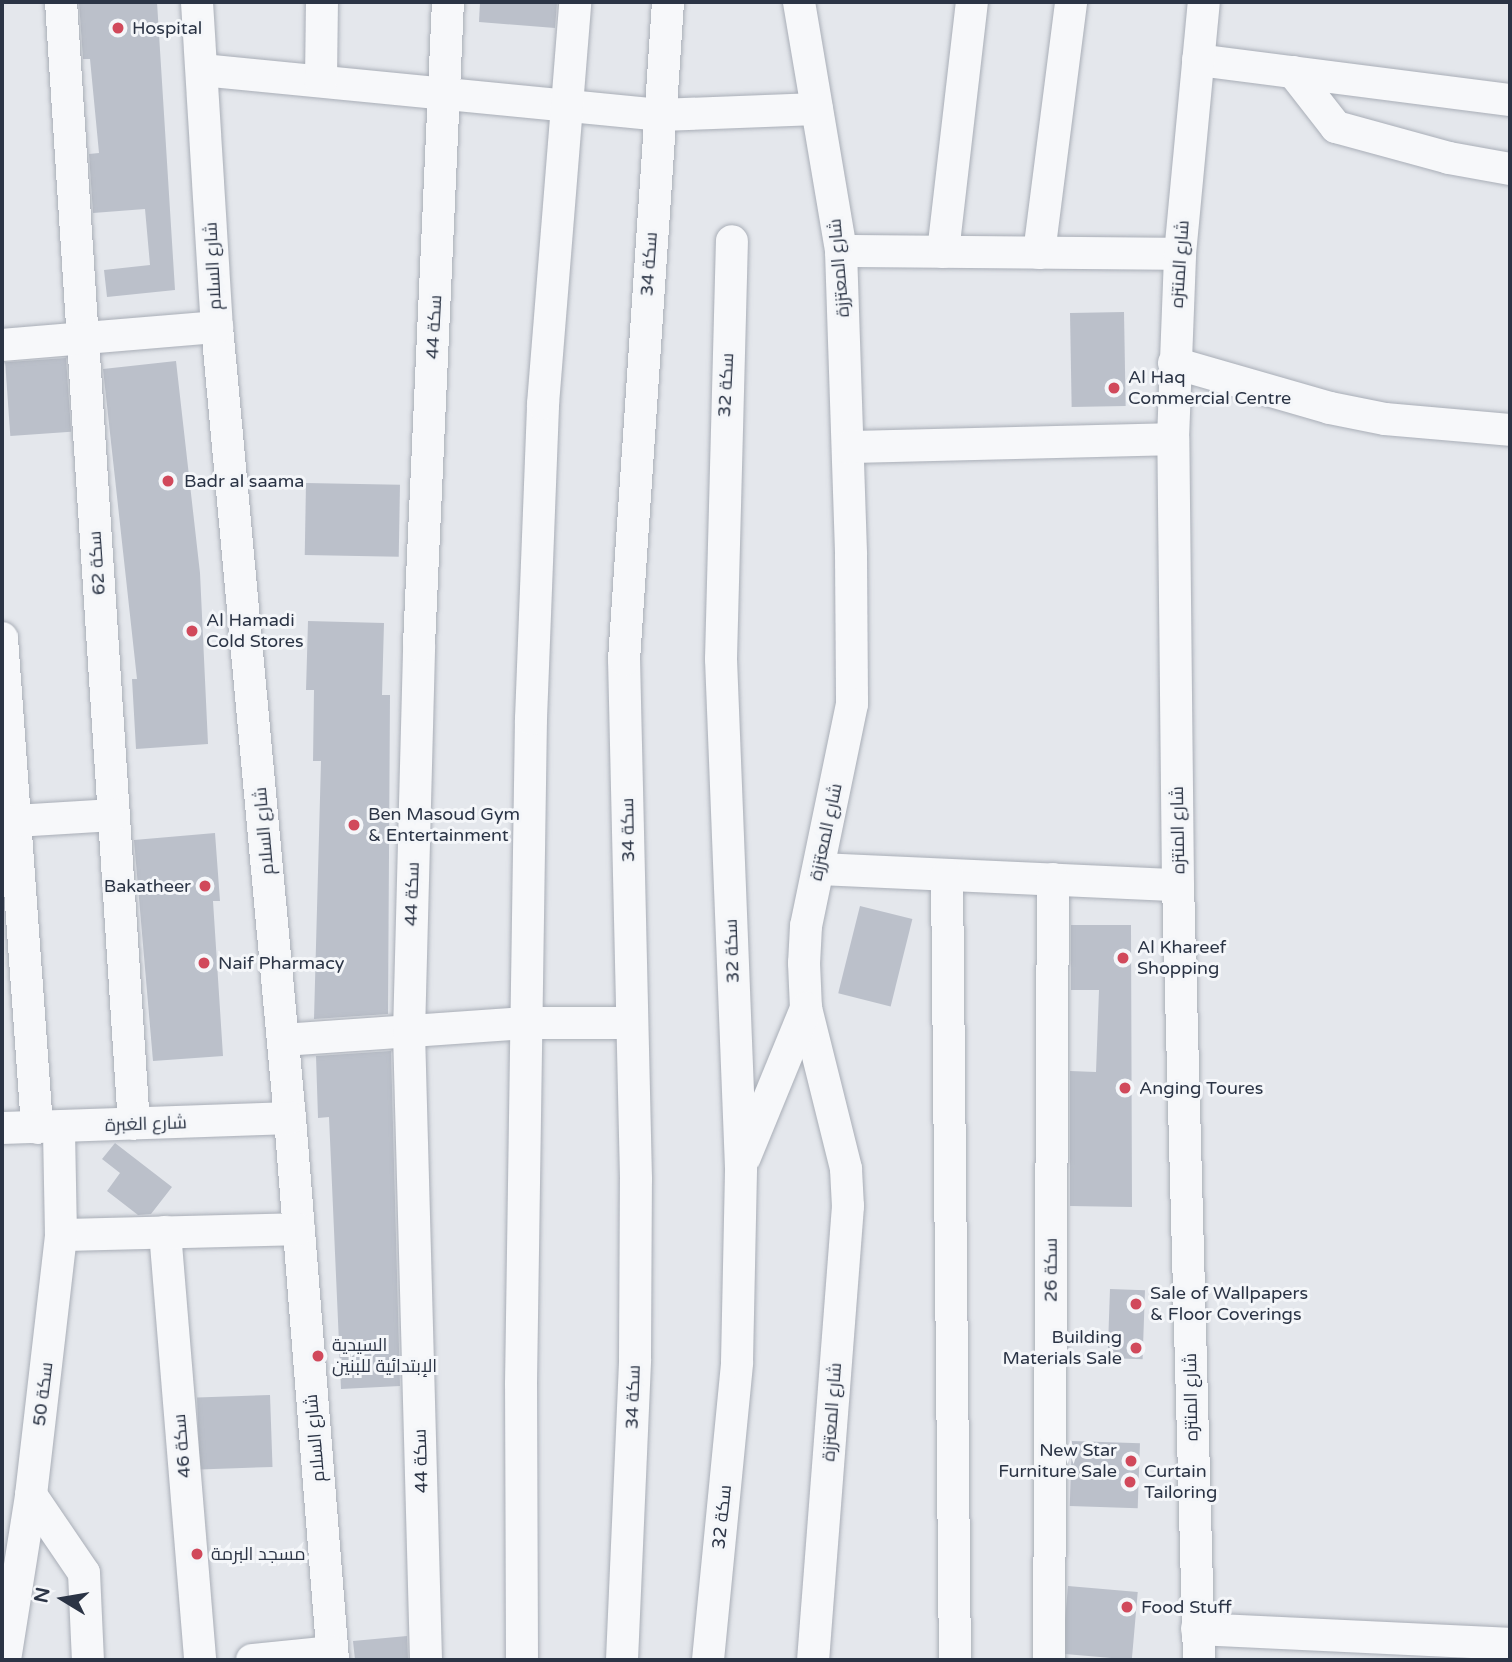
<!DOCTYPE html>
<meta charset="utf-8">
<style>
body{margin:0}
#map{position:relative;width:1512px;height:1662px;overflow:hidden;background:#e4e7ec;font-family:"Varela Round",Cairo,sans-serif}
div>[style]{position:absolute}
.building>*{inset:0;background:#bbc0ca;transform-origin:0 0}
.roads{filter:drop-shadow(0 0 2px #a9aeb7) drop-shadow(0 0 2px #a9aeb7)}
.minor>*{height:32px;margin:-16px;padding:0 16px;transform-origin:16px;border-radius:16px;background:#f7f8fa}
.dots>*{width:19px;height:19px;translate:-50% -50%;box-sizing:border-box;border:4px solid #f4f6f9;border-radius:50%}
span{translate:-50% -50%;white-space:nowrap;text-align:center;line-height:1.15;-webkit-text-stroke:6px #f4f6f9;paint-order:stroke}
.poi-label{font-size:18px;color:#2b3445}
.left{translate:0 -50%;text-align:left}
.right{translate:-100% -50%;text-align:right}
.street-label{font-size:18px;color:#2b3445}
.frame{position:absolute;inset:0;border:4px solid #2b3445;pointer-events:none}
.north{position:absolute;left:28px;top:1564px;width:70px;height:70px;-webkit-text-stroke:5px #f4f6f9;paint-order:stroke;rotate:281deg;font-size:19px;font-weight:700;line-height:28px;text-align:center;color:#2b3445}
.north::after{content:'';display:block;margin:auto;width:24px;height:32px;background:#2b3445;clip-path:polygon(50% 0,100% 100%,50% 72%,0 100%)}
</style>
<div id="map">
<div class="building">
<div style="clip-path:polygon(79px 2px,157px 2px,175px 290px,107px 297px,104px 270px,150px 265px,145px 209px,93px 213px,89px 154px,99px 153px,90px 59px,83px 59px)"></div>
<div style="clip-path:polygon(480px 2px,557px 2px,555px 28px,479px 22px)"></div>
<div style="left:1124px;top:312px;width:94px;height:54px;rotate:89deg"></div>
<div style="left:66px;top:358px;width:74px;height:61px;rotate:86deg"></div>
<div style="clip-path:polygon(176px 361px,200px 573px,208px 744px,136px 749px,132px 679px,137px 679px,103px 369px)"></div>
<div style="left:306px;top:483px;width:94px;height:72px;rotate:1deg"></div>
<div style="clip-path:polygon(308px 621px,384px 623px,382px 695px,390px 695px,388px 1014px,314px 1019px,321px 761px,313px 761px,314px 690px,306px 690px)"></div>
<div style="clip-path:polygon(215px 833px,220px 901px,213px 901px,223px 1056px,153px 1061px,134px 840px)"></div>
<div style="left:860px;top:906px;width:54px;height:90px;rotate:14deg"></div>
<div style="clip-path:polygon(1071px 925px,1131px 925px,1132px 1207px,1070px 1206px,1070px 1071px,1096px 1072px,1099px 990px,1071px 990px)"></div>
<div style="clip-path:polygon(391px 1051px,400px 1386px,341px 1389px,329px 1117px,318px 1118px,316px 1056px)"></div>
<div style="clip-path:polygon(115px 1143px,172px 1187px,151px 1214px,138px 1215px,107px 1191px,120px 1173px,102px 1159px)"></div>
<div style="left:1110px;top:1289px;width:35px;height:69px;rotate:2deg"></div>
<div style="left:270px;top:1395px;width:72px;height:73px;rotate:88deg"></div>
<div style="left:1072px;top:1441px;width:68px;height:65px;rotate:2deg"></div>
<div style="left:1068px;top:1586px;width:70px;height:68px;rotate:5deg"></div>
<div style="clip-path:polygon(407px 1636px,408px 1660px,355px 1660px,353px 1641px)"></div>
</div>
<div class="roads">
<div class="minor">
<div style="left:61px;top:2px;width:1124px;rotate:86.28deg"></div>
<div style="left:197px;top:2px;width:326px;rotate:86.5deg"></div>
<div style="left:217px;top:327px;width:794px;rotate:84.73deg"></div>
<div style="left:290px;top:1118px;width:544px;rotate:85.46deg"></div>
<div style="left:799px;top:2px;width:253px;rotate:80.4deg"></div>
<div style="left:841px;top:251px;width:304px;rotate:88.1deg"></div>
<div style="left:851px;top:555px;width:149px;rotate:89.6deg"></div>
<div style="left:852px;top:704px;width:227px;rotate:101.7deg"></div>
<div style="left:806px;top:926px;width:37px;rotate:93deg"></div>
<div style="left:804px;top:963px;width:45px;rotate:87.5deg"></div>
<div style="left:806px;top:1008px;width:166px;rotate:76deg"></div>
<div style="left:846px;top:1169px;width:37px;rotate:87deg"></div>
<div style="left:848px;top:1206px;width:455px;rotate:94.4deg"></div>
<div style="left:1198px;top:60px;width:315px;rotate:7.3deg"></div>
<div style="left:202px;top:70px;width:460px;rotate:5.6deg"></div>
<div style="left:660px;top:115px;width:157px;rotate:-2.2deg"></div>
<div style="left:1293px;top:72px;width:70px;rotate:52deg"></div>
<div style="left:1336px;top:127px;width:117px;rotate:15.3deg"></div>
<div style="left:1449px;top:158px;width:62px;rotate:10.2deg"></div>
<div style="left:321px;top:81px;width:79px;rotate:-89.3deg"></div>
<div style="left:841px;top:251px;width:339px;rotate:0.5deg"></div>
<div style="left:943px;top:252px;width:252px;rotate:-83.4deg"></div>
<div style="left:1039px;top:253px;width:253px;rotate:-82.7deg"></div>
<div style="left:2px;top:345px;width:216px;rotate:-4.8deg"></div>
<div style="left:1174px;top:363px;width:162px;rotate:16.1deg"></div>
<div style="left:1330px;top:408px;width:56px;rotate:11.3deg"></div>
<div style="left:1385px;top:419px;width:125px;rotate:5deg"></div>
<div style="left:848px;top:447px;width:325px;rotate:-1.4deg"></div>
<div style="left:2px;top:638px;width:491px;rotate:85.9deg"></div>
<div style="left:15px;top:821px;width:99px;rotate:-3.5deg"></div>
<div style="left:819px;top:869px;width:359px;rotate:2.6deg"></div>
<div style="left:947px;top:875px;width:785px;rotate:89.42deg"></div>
<div style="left:283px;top:1040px;width:243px;rotate:-4deg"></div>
<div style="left:525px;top:1023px;width:107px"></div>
<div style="left:2px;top:1128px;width:288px;rotate:-2deg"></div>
<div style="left:745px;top:1157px;width:161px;rotate:-67.7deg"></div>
<div style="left:165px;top:1232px;width:429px;rotate:85.3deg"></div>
<div style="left:61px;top:1235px;width:238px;rotate:-1.4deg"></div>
<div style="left:31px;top:1495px;width:94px;rotate:55.8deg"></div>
<div style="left:84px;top:1573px;width:87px;rotate:87.4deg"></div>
<div style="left:1197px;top:1629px;width:313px;rotate:2.7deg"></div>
<div style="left:5px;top:1660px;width:167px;rotate:-81deg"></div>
<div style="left:31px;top:1495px;width:262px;rotate:-83.4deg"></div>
<div style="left:61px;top:1235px;width:108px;rotate:-91.1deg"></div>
<div style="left:252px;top:1660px;width:80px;rotate:-5.7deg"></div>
<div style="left:426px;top:1660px;width:627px;rotate:-91.55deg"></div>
<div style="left:409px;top:1033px;width:388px;rotate:-88.5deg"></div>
<div style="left:419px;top:645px;width:644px;rotate:-87.42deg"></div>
<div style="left:522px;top:1660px;width:276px;rotate:-90.2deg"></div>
<div style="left:521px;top:1384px;width:665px;rotate:-89.14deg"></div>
<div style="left:531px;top:719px;width:315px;rotate:-87.8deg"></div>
<div style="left:543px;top:404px;width:403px;rotate:-85.4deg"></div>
<div style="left:622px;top:1660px;width:301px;rotate:-87.5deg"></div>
<div style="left:635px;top:1359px;width:180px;rotate:-89.7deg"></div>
<div style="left:636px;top:1179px;width:519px;rotate:-91.32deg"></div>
<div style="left:624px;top:660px;width:659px;rotate:-86.17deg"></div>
<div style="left:708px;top:1660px;width:299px;rotate:-84.4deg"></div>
<div style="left:737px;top:1362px;width:194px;rotate:-88.8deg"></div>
<div style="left:741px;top:1168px;width:509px;rotate:-92.25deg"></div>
<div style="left:721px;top:659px;width:418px;rotate:-88.5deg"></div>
<div style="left:1049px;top:1660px;width:781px;rotate:-89.71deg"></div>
<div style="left:1199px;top:1660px;width:775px;rotate:-91.55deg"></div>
<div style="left:1178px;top:885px;width:446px;rotate:-90.6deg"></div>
<div style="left:1173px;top:439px;width:185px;rotate:-87.8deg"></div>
<div style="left:1180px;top:254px;width:253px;rotate:-84.6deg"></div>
</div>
</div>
<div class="dots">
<div style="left:118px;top:28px;background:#d1495b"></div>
<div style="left:1114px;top:388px;background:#d1495b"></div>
<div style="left:168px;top:481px;background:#d1495b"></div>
<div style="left:192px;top:631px;background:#d1495b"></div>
<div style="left:354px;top:825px;background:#d1495b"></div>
<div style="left:205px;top:886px;background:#d1495b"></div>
<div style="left:1123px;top:958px;background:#d1495b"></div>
<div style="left:204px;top:963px;background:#d1495b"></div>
<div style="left:1125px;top:1088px;background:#d1495b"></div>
<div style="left:1136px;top:1304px;background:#d1495b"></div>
<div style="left:1136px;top:1348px;background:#d1495b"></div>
<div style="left:318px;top:1356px;background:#d1495b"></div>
<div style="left:1131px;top:1461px;background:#d1495b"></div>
<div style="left:1130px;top:1482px;background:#d1495b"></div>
<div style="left:197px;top:1554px;background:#d1495b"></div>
<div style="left:1127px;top:1607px;background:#d1495b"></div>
</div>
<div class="poi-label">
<span class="left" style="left:132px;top:28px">Hospital</span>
<span class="left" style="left:1128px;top:388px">Al Haq<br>Commercial Centre</span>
<span class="left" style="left:184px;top:481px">Badr al saama</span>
<span class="left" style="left:206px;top:631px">Al Hamadi<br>Cold Stores</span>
<span class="left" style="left:368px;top:825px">Ben Masoud Gym<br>&amp; Entertainment</span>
<span class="right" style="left:191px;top:886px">Bakatheer</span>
<span class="left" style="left:1137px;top:958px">Al Khareef<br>Shopping</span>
<span class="left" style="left:218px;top:963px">Naif Pharmacy</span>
<span class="left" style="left:1139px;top:1088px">Anging Toures</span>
<span class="left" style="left:1150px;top:1304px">Sale of Wallpapers<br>&amp; Floor Coverings</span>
<span class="right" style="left:1122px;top:1348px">Building<br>Materials Sale</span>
<span class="left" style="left:332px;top:1356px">السيدية<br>الإبتدائية للبنين</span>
<span class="right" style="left:1117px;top:1461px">New Star<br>Furniture Sale</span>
<span class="left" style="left:1144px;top:1482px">Curtain<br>Tailoring</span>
<span class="left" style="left:211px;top:1554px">مسجد البرمة</span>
<span class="left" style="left:1141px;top:1607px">Food Stuff</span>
</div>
<div class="street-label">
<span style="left:649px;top:264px;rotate:-86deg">سكة 34</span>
<span style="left:1180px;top:264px;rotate:-86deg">شارع المنتزه</span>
<span style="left:213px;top:266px;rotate:-93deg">شارع السلام</span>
<span style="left:839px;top:268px;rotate:-95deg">شارع المعتززة</span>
<span style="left:434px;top:327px;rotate:-87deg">سكة 44</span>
<span style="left:726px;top:385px;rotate:-87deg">سكة 32</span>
<span style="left:97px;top:563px;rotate:-94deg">سكة 62</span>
<span style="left:628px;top:830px;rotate:-91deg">سكة 34</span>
<span style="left:1178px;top:830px;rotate:-91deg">شارع المنتزه</span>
<span style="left:264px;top:831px;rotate:-95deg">شارع السلام</span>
<span style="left:826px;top:832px;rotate:-78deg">شارع المعتززة</span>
<span style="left:412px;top:894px;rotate:-88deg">سكة 44</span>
<span style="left:732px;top:951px;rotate:-92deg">سكة 32</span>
<span style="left:146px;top:1124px;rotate:-2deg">شارع الغبرة</span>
<span style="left:1051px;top:1270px;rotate:-90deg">سكة 26</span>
<span style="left:43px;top:1394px;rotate:-83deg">سكة 50</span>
<span style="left:633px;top:1397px;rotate:-88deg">سكة 34</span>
<span style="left:1191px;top:1397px;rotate:-91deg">شارع المنتزه</span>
<span style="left:832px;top:1412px;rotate:-86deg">شارع المعتززة</span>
<span style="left:315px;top:1438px;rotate:-95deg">شارع السلام</span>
<span style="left:182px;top:1446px;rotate:-95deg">سكة 46</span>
<span style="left:421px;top:1461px;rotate:-92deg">سكة 44</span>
<span style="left:722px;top:1517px;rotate:-84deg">سكة 32</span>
</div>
<div class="frame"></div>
<div class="north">N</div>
</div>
